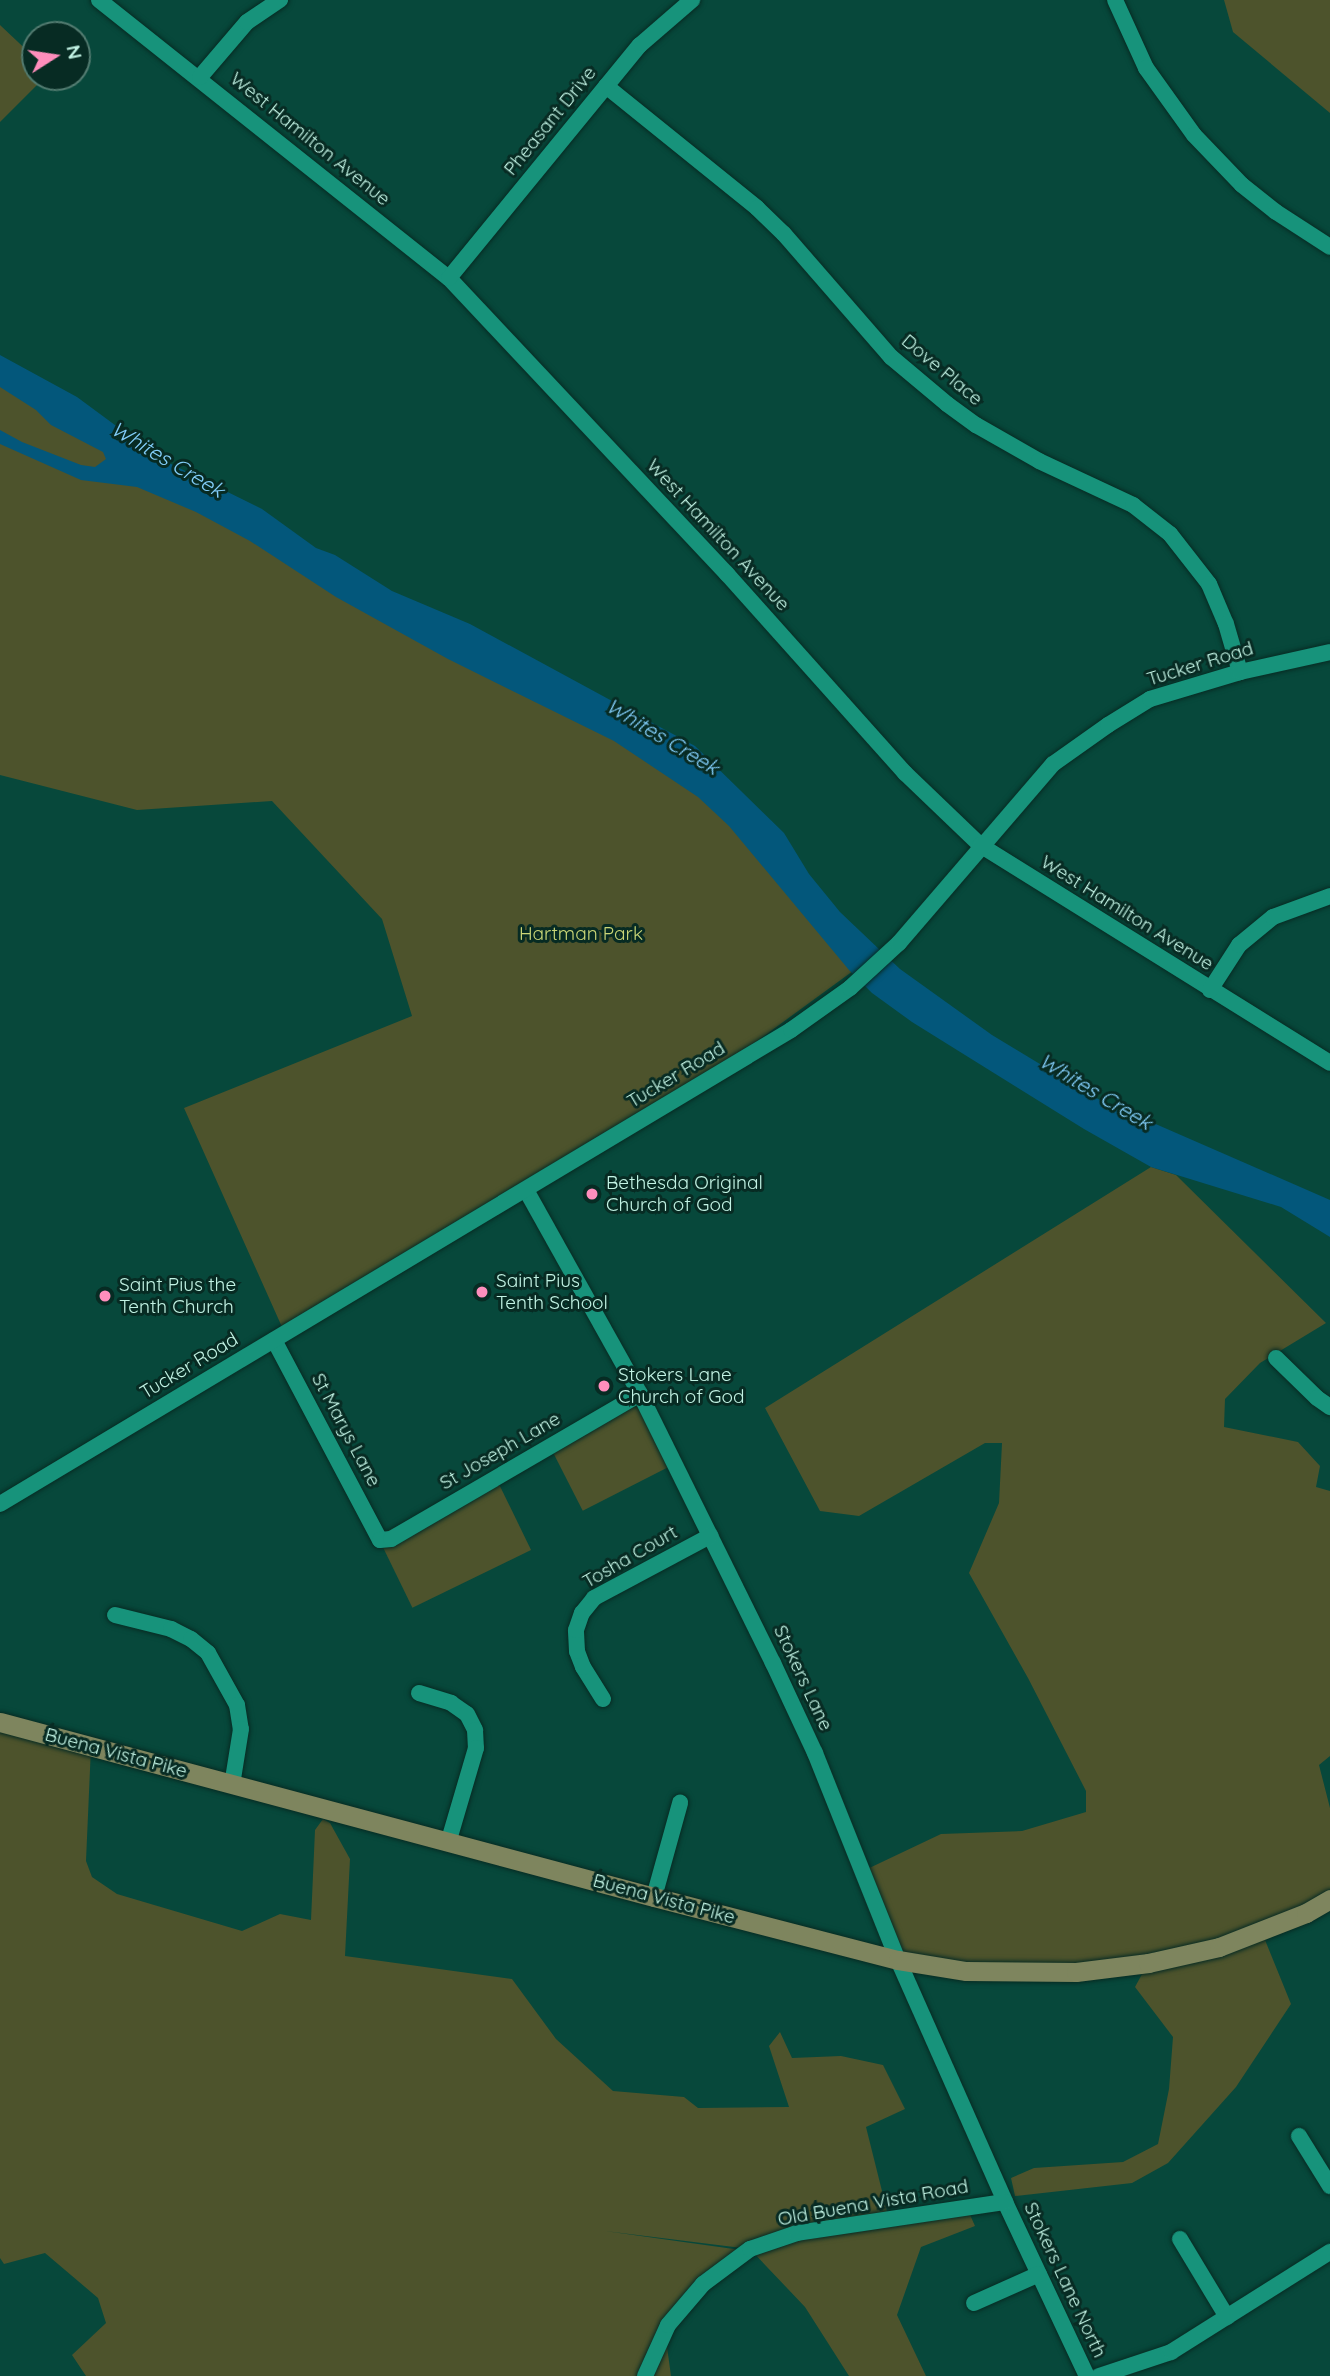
<!DOCTYPE html>
<style>
body{margin:0}
#map{position:relative;width:1330px;height:2376px;overflow:hidden;background:#07483b;font-family:Quicksand,sans-serif}
div>[style]{position:absolute}
.green>*{inset:0;background:#4d532c;transform-origin:0 0}
.water>*{inset:0;background:#03577b}
.roads{filter:drop-shadow(0 0 2px #072b23) drop-shadow(0 0 2px #072b23)}
.minor>*{height:16px;margin:-8px;padding:0 8px;transform-origin:8px;border-radius:8px;background:#17937b}
.major>*{height:19px;margin:-9.5px;padding:0 9.5px;transform-origin:9.5px;border-radius:9.5px;background:#7e855e}
.dots>*{width:19px;height:19px;translate:-50% -50%;box-sizing:border-box;border:4px solid #072b23;border-radius:50%}
span{translate:-50% -50%;white-space:nowrap;text-align:center;line-height:1.15;-webkit-text-stroke:6px #072b23;paint-order:stroke}
.street-label{font-size:19px;color:#c2f3e4}
.park-label{font-size:19px;color:#cad677}
.poi-label{font-size:19px;color:#c2f3e4}
.left{translate:0 -50%;text-align:left}
.water-label{font-size:21px;color:#82cdf9;font-style:italic}
.north{position:absolute;left:21px;top:21px;width:70px;height:70px;box-sizing:border-box;background:#072b23;border:2px solid #527b70;border-radius:50%;rotate:78deg;font-size:19px;font-weight:700;line-height:28px;text-align:center;color:#c2f3e4}
.north::after{content:'';display:block;margin:auto;width:24px;height:32px;background:#fe8ebc;clip-path:polygon(50% 0,100% 100%,50% 72%,0 100%)}
</style>
<div id="map">
<div class="green">
<div style="clip-path:polygon(1224px 0,1330px 0,1330px 113px,1233px 32px)"></div>
<div style="clip-path:polygon(0 25px,35px 58px,35px 77px,45px 77px,0 122px)"></div>
<div style="clip-path:polygon(0 381px,523px 673px,721px 810px,853px 971px,731px 1060px,282px 1327px,184px 1108px,412px 1016px,382px 919px,272px 801px,137px 810px,0 775px)"></div>
<div style="clip-path:polygon(1151px 1167px,1176px 1175px,1326px 1323px,1260px 1363px,1225px 1399px,1224px 1427px,1298px 1442px,1320px 1466px,1316px 1487px,1330px 1491px,1330px 1756px,1319px 1765px,1330px 1808px,1330px 1899px,1261px 1930px,1291px 2004px,1236px 2087px,1168px 2163px,1132px 2183px,1015px 2196px,1011px 2178px,1034px 2168px,1123px 2162px,1158px 2144px,1169px 2089px,1173px 2037px,1135px 1987px,1148px 1963px,1076px 1972px,898px 1960px,863px 1871px,941px 1834px,1022px 1831px,1086px 1812px,1086px 1791px,1028px 1678px,969px 1573px,999px 1503px,1002px 1443px,985px 1443px,859px 1516px,820px 1511px,765px 1408px)"></div>
<div style="left:640px;top:1394px;width:78px;height:104px;rotate:63deg"></div>
<div style="left:496px;top:1478px;width:80px;height:132px;rotate:64deg"></div>
<div style="clip-path:polygon(0 1722px,91px 1747px,86px 1861px,92px 1877px,117px 1894px,242px 1931px,280px 1914px,311px 1920px,315px 1830px,323px 1819px,330px 1823px,350px 1859px,345px 1956px,512px 1979px,556px 2039px,613px 2091px,684px 2097px,698px 2108px,789px 2107px,769px 2046px,780px 2032px,792px 2058px,841px 2056px,883px 2065px,905px 2109px,866px 2127px,889px 2219px,967px 2208px,975px 2226px,921px 2247px,897px 2315px,926px 2376px,849px 2376px,805px 2307px,750px 2249px,605px 2231px,748px 2251px,665px 2332px,671px 2376px,86px 2376px,72px 2355px,106px 2323px,98px 2298px,45px 2253px,4px 2264px,0 2258px)"></div>
</div>
<div class="water">
<div style="clip-path:polygon(0 355px,77px 397px,161px 459px,262px 509px,316px 548px,335px 555px,392px 591px,470px 624px,695px 746px,784px 833px,809px 874px,840px 912px,900px 969px,992px 1035px,1096px 1098px,1330px 1200px,1330px 1237px,1281px 1207px,1151px 1167px,1084px 1129px,912px 1022px,872px 993px,849px 970px,729px 826px,698px 797px,614px 741px,448px 659px,336px 597px,250px 541px,196px 512px,137px 487px,81px 480px,0 444px,0 430px,22px 442px,81px 465px,95px 467px,106px 459px,103px 452px,51px 425px,36px 410px,0 387px)"></div>
</div>
<div class="roads">
<div class="minor">
<div style="left:99px;top:0;width:447px;rotate:38.5deg"></div>
<div style="left:449px;top:278px;width:406px;rotate:46.8deg"></div>
<div style="left:727px;top:574px;width:267px;rotate:48.2deg"></div>
<div style="left:905px;top:773px;width:104px;rotate:43.8deg"></div>
<div style="left:980px;top:845px;width:412px;rotate:31.9deg"></div>
<div style="left:1115px;top:0;width:75px;rotate:65.5deg"></div>
<div style="left:1146px;top:68px;width:82px;rotate:54.4deg"></div>
<div style="left:1194px;top:135px;width:69px;rotate:46.2deg"></div>
<div style="left:1242px;top:185px;width:43px;rotate:38.5deg"></div>
<div style="left:1276px;top:212px;width:64px;rotate:32.9deg"></div>
<div style="left:200px;top:77px;width:72px;rotate:-49.5deg"></div>
<div style="left:247px;top:22px;width:40px;rotate:-34deg"></div>
<div style="left:606px;top:86px;width:194px;rotate:38.9deg"></div>
<div style="left:757px;top:208px;width:37px;rotate:44deg"></div>
<div style="left:784px;top:234px;width:163px;rotate:49deg"></div>
<div style="left:891px;top:357px;width:73px;rotate:40deg"></div>
<div style="left:947px;top:404px;width:36px;rotate:36deg"></div>
<div style="left:976px;top:425px;width:73px;rotate:29.7deg"></div>
<div style="left:1039px;top:461px;width:104px;rotate:25.1deg"></div>
<div style="left:1133px;top:505px;width:47px;rotate:38.1deg"></div>
<div style="left:1170px;top:534px;width:63px;rotate:52deg"></div>
<div style="left:1209px;top:584px;width:43px;rotate:67deg"></div>
<div style="left:1226px;top:624px;width:50px;rotate:73.7deg"></div>
<div style="left:449px;top:278px;width:301px;rotate:-50.7deg"></div>
<div style="left:640px;top:45px;width:69px;rotate:-40.9deg"></div>
<div style="left:1210px;top:990px;width:54px;rotate:-57.2deg"></div>
<div style="left:1239px;top:945px;width:44px;rotate:-39.5deg"></div>
<div style="left:1273px;top:917px;width:61px;rotate:-20.2deg"></div>
<div style="left:526px;top:1190px;width:234px;rotate:60.8deg"></div>
<div style="left:640px;top:1394px;width:300px;rotate:63.7deg"></div>
<div style="left:773px;top:1663px;width:99px;rotate:65deg"></div>
<div style="left:815px;top:1753px;width:223px;rotate:68.2deg"></div>
<div style="left:898px;top:1960px;width:265px;rotate:66.1deg"></div>
<div style="left:1005px;top:2202px;width:192px;rotate:64.8deg"></div>
<div style="left:274px;top:1340px;width:226px;rotate:62.1deg"></div>
<div style="left:380px;top:1540px;width:11px;rotate:-5deg"></div>
<div style="left:391px;top:1539px;width:288px;rotate:-30.2deg"></div>
<div style="left:1276px;top:1358px;width:57px;rotate:44.3deg"></div>
<div style="left:1317px;top:1398px;width:16px;rotate:35deg"></div>
<div style="left:0;top:1504px;width:922px;rotate:-30.93deg"></div>
<div style="left:791px;top:1030px;width:72px;rotate:-35.4deg"></div>
<div style="left:850px;top:988px;width:67px;rotate:-42.6deg"></div>
<div style="left:899px;top:943px;width:236px;rotate:-49.3deg"></div>
<div style="left:1053px;top:764px;width:67px;rotate:-35.3deg"></div>
<div style="left:1108px;top:725px;width:49px;rotate:-31.8deg"></div>
<div style="left:1150px;top:699px;width:94px;rotate:-16.7deg"></div>
<div style="left:1240px;top:672px;width:92px;rotate:-12.5deg"></div>
<div style="left:115px;top:1615px;width:58px;rotate:14deg"></div>
<div style="left:171px;top:1629px;width:22px;rotate:27deg"></div>
<div style="left:191px;top:1639px;width:22px;rotate:39deg"></div>
<div style="left:208px;top:1653px;width:60px;rotate:60.9deg"></div>
<div style="left:237px;top:1705px;width:24px;rotate:81deg"></div>
<div style="left:241px;top:1729px;width:57px;rotate:99.1deg"></div>
<div style="left:419px;top:1693px;width:34px;rotate:17deg"></div>
<div style="left:451px;top:1703px;width:19px;rotate:35deg"></div>
<div style="left:467px;top:1714px;width:18px;rotate:63deg"></div>
<div style="left:475px;top:1730px;width:18px;rotate:87deg"></div>
<div style="left:476px;top:1748px;width:99px;rotate:106.4deg"></div>
<div style="left:603px;top:1699px;width:38px;rotate:-122deg"></div>
<div style="left:583px;top:1667px;width:17px;rotate:-111deg"></div>
<div style="left:577px;top:1651px;width:21px;rotate:-93deg"></div>
<div style="left:576px;top:1630px;width:18px;rotate:-71deg"></div>
<div style="left:582px;top:1613px;width:19px;rotate:-51deg"></div>
<div style="left:594px;top:1598px;width:132px;rotate:-28.1deg"></div>
<div style="left:654px;top:1897px;width:98px;rotate:-74.5deg"></div>
<div style="left:1299px;top:2136px;width:59px;rotate:58.2deg"></div>
<div style="left:1180px;top:2239px;width:91px;rotate:58.9deg"></div>
<div style="left:974px;top:2303px;width:71px;rotate:-24deg"></div>
<div style="left:645px;top:2376px;width:56px;rotate:-65.7deg"></div>
<div style="left:668px;top:2325px;width:54px;rotate:-49.5deg"></div>
<div style="left:703px;top:2284px;width:59px;rotate:-36.7deg"></div>
<div style="left:750px;top:2249px;width:50px;rotate:-18.8deg"></div>
<div style="left:797px;top:2233px;width:210px;rotate:-8.5deg"></div>
<div style="left:1099px;top:2376px;width:76px;rotate:-18.4deg"></div>
<div style="left:1171px;top:2352px;width:188px;rotate:-32.2deg"></div>
</div>
<div class="major">
<div style="left:0;top:1722px;width:677px;rotate:14.98deg"></div>
<div style="left:654px;top:1897px;width:252px;rotate:14.5deg"></div>
<div style="left:898px;top:1960px;width:69px;rotate:9.2deg"></div>
<div style="left:966px;top:1971px;width:110px;rotate:0.5deg"></div>
<div style="left:1076px;top:1972px;width:73px;rotate:-7.1deg"></div>
<div style="left:1148px;top:1963px;width:73px;rotate:-12.7deg"></div>
<div style="left:1219px;top:1947px;width:93px;rotate:-21.3deg"></div>
<div style="left:1306px;top:1913px;width:28px;rotate:-30deg"></div>
</div>
</div>
<div class="dots">
<div style="left:592px;top:1194px;background:#fe8ebc"></div>
<div style="left:482px;top:1292px;background:#fe8ebc"></div>
<div style="left:105px;top:1296px;background:#fe8ebc"></div>
<div style="left:604px;top:1386px;background:#fe8ebc"></div>
</div>
<div class="street-label">
<span style="left:550px;top:121px;rotate:-51deg">Pheasant Drive</span>
<span style="left:310px;top:139px;rotate:39deg">West Hamilton Avenue</span>
<span style="left:942px;top:370px;rotate:40deg">Dove Place</span>
<span style="left:718px;top:535px;rotate:47deg">West Hamilton Avenue</span>
<span style="left:1200px;top:664px;rotate:-17deg">Tucker Road</span>
<span style="left:1127px;top:913px;rotate:32deg">West Hamilton Avenue</span>
<span style="left:676px;top:1075px;rotate:-31deg">Tucker Road</span>
<span style="left:189px;top:1366px;rotate:-31deg">Tucker Road</span>
<span style="left:346px;top:1430px;rotate:62deg">St Marys Lane</span>
<span style="left:500px;top:1451px;rotate:-30deg">St Joseph Lane</span>
<span style="left:630px;top:1557px;rotate:-30deg">Tosha Court</span>
<span style="left:803px;top:1678px;rotate:65deg">Stokers Lane</span>
<span style="left:116px;top:1753px;rotate:15deg">Buena Vista Pike</span>
<span style="left:664px;top:1899px;rotate:15deg">Buena Vista Pike</span>
<span style="left:873px;top:2203px;rotate:-10deg">Old Buena Vista Road</span>
<span style="left:1065px;top:2280px;rotate:65deg">Stokers Lane North</span>
</div>
<div class="park-label">
<span style="left:581px;top:934px">Hartman Park</span>
</div>
<div class="poi-label">
<span class="left" style="left:606px;top:1194px">Bethesda Original<br>Church of God</span>
<span class="left" style="left:496px;top:1292px">Saint Pius<br>Tenth School</span>
<span class="left" style="left:119px;top:1296px">Saint Pius the<br>Tenth Church</span>
<span class="left" style="left:618px;top:1386px">Stokers Lane<br>Church of God</span>
</div>
<div class="water-label">
<span style="left:168px;top:459px;rotate:31deg">Whites Creek</span>
<span style="left:663px;top:736px;rotate:31deg">Whites Creek</span>
<span style="left:1096px;top:1091px;rotate:31deg">Whites Creek</span>
</div>
<div class="north">N</div>
</div>
